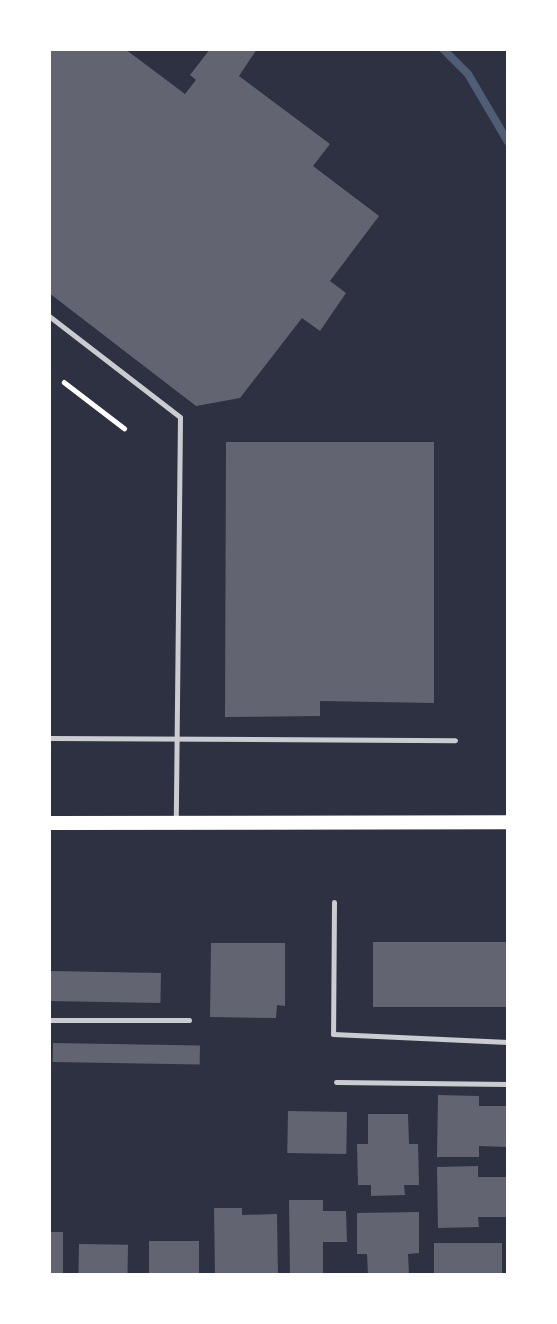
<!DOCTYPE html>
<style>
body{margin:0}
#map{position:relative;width:557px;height:1324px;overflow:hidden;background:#2d3142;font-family:"Source Sans 3",sans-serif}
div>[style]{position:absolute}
.stream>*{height:8px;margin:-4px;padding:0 4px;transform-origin:4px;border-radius:4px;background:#4f5d75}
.building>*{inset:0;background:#626471;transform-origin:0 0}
.path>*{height:4.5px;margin:-2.25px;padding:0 2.25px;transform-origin:2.25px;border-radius:2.25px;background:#fff}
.service>*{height:5px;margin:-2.5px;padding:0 2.5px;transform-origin:2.5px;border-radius:2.5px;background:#caccd0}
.secondary>*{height:14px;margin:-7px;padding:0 7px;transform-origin:7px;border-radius:7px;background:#fff}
span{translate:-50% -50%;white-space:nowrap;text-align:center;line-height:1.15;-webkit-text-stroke:5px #fff;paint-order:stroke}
.frame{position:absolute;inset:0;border:51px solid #fff;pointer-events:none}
</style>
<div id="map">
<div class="stream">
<div style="left:443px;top:49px;width:35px;rotate:45deg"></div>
<div style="left:468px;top:74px;width:79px;rotate:59.5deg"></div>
</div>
<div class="building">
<div style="clip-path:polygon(49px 49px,125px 49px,185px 94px,196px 80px,190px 75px,210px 49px,257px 49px,239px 76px,330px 144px,313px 166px,379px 216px,330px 281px,346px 293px,320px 331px,302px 318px,240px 398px,196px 406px,49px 293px)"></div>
<div style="clip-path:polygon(226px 442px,434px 442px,434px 703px,320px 701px,320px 716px,225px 717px)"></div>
<div style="left:373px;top:942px;width:135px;height:65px"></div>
<div style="clip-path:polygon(211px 943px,285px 943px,285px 1006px,277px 1005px,276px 1018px,210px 1017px)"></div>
<div style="left:50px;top:971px;width:111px;height:30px;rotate:1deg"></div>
<div style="left:53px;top:1043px;width:147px;height:19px;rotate:1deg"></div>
<div style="clip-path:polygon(438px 1095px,479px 1096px,479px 1106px,508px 1106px,508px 1147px,479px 1146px,479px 1157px,437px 1157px)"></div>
<div style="left:288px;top:1111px;width:59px;height:42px;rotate:1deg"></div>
<div style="clip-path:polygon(368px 1114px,408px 1114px,409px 1144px,418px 1144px,419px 1185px,404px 1185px,405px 1195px,371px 1196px,371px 1185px,358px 1185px,357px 1144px,368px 1144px)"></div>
<div style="clip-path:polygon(478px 1166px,478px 1177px,508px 1177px,508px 1217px,478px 1217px,479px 1227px,438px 1228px,437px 1167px)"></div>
<div style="clip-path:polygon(289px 1200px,323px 1200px,323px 1211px,346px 1211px,347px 1242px,323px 1242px,323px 1275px,290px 1275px)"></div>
<div style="clip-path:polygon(214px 1208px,242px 1208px,242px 1215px,277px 1214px,278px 1275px,215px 1275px)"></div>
<div style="clip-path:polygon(419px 1212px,419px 1253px,408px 1254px,409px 1275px,368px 1275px,367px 1254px,357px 1254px,357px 1213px)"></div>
<div style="left:49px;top:1232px;width:14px;height:43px"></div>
<div style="left:199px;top:1241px;width:33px;height:50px;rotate:90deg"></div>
<div style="left:502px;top:1243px;width:32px;height:68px;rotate:90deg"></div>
<div style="left:79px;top:1244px;width:49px;height:30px;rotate:1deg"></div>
</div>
<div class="path">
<div style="left:64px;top:382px;width:76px;rotate:37.5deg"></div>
</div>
<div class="service">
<div style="left:49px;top:316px;width:165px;rotate:37.6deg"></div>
<div style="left:180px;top:417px;width:405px;rotate:90.6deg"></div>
<div style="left:49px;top:738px;width:406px;rotate:0.3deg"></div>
<div style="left:334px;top:902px;width:132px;rotate:90.4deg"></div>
<div style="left:333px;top:1034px;width:175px;rotate:2.6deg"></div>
<div style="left:49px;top:1020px;width:140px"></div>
<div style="left:336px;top:1082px;width:172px;rotate:0.7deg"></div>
</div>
<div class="secondary">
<div style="left:49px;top:823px;width:459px;rotate:-0.1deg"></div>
</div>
<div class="frame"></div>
</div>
